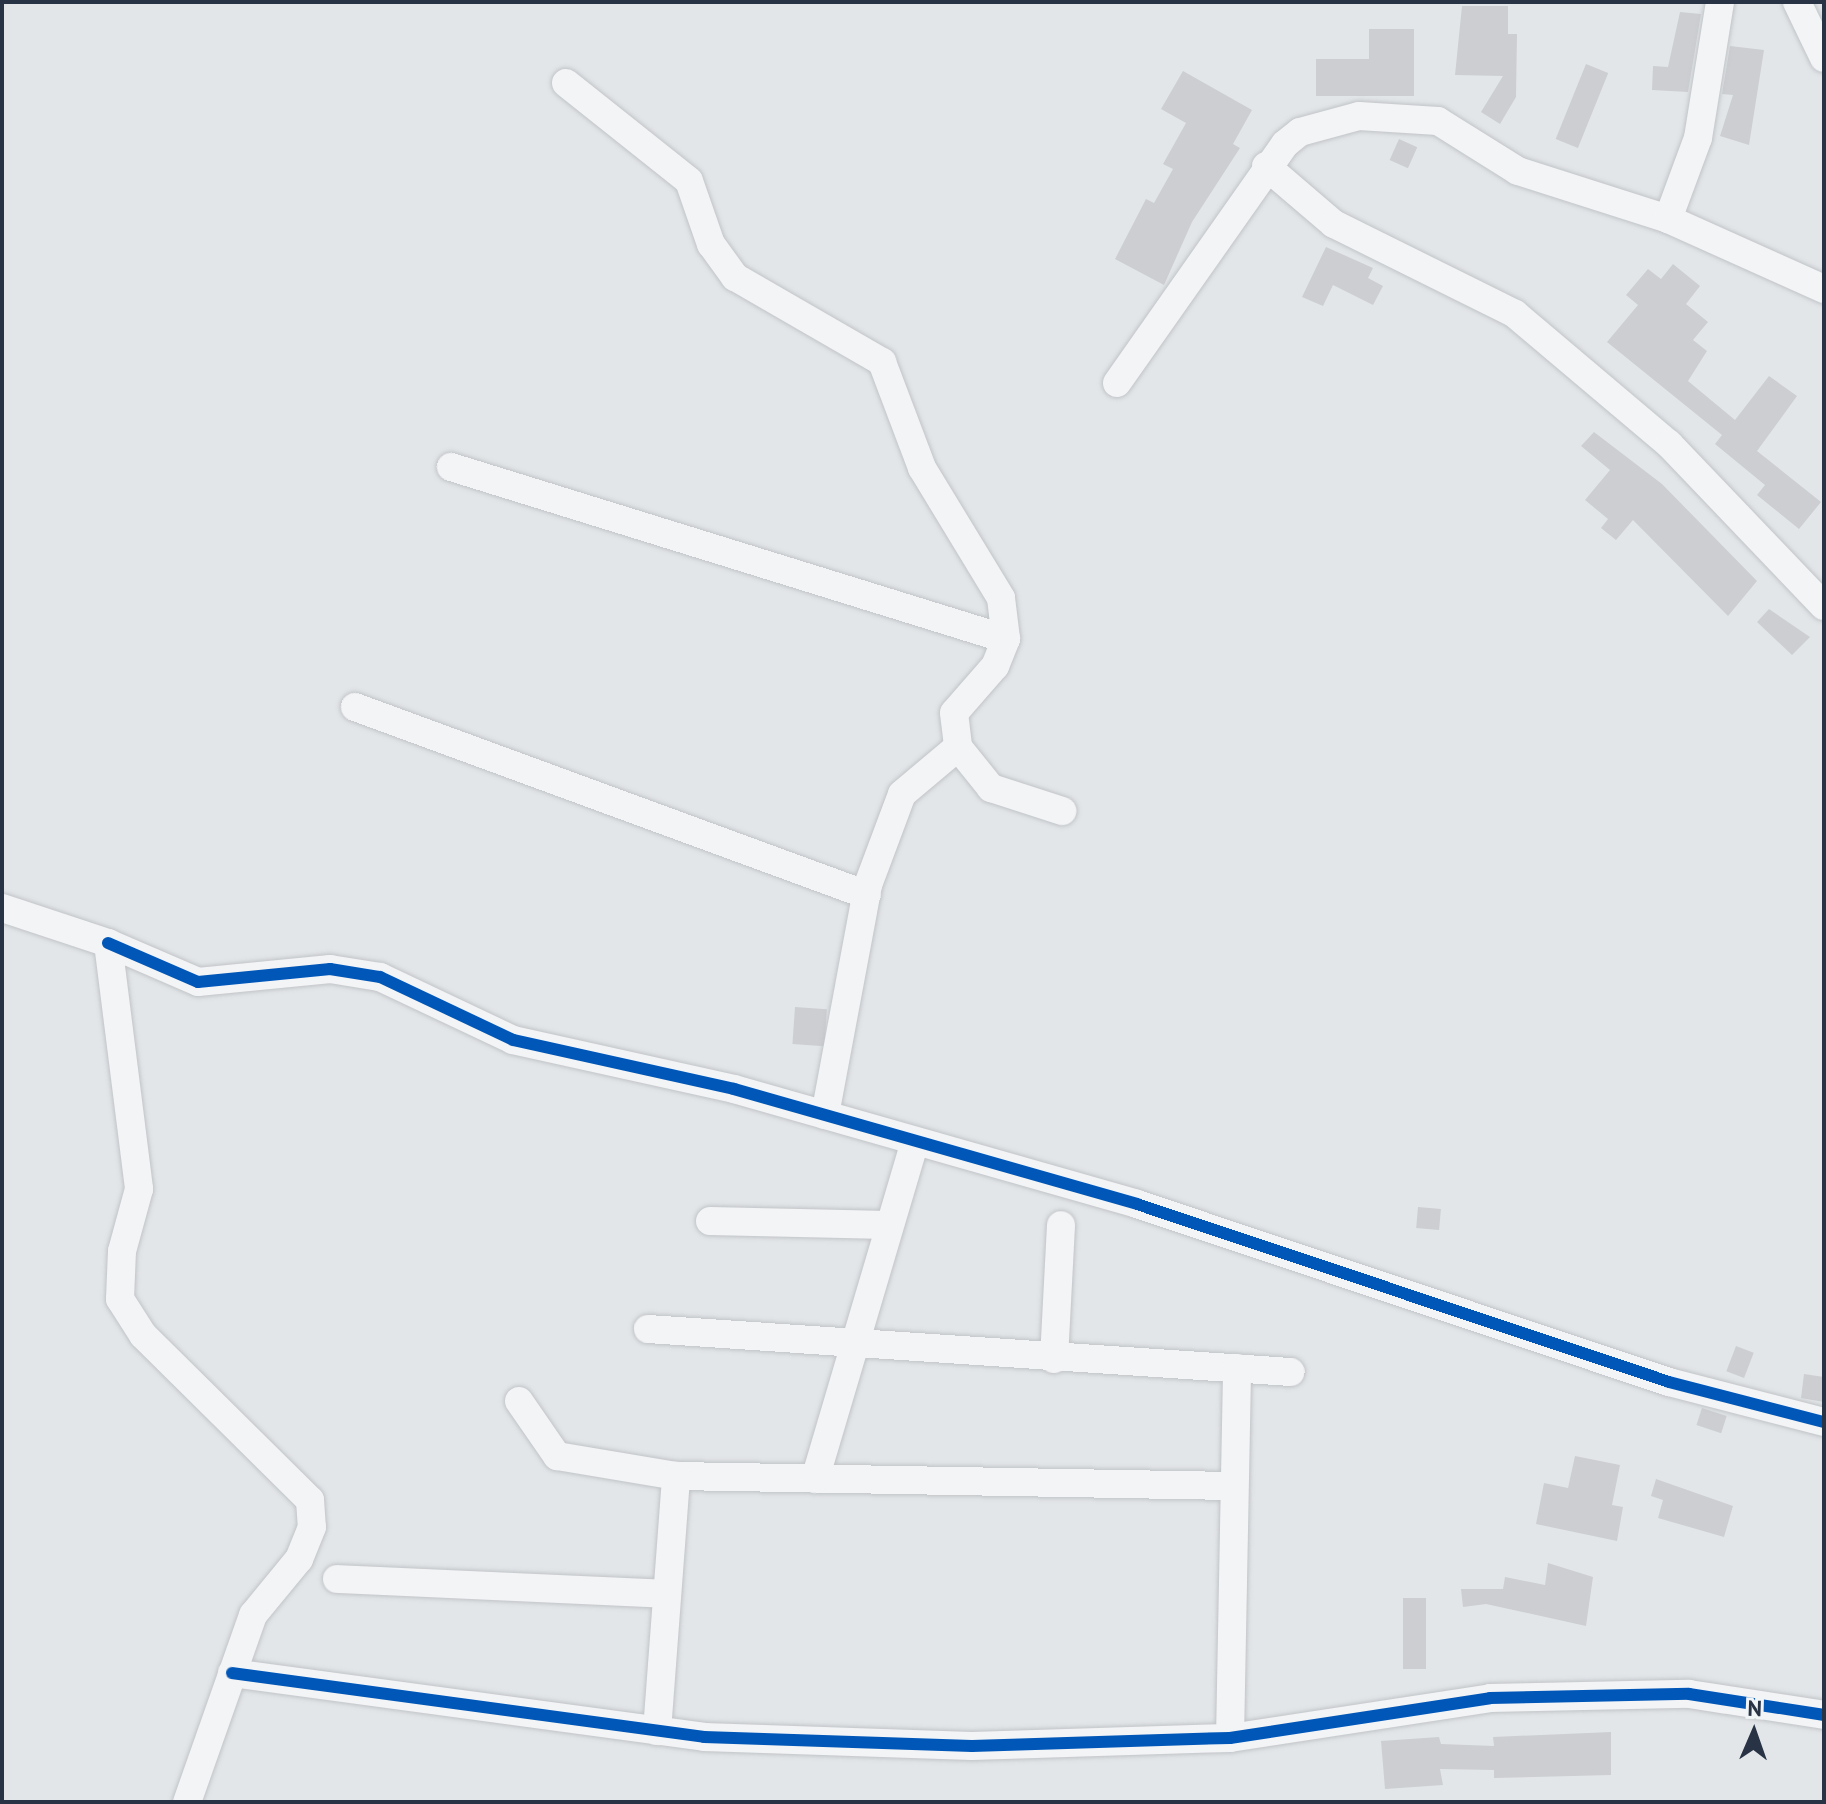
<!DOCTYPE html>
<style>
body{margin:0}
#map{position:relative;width:1826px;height:1804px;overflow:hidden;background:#e3e6e9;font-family:"PT Sans",sans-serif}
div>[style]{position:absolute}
.building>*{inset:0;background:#ccced2;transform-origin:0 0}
.roads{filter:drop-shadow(0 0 2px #c1c4c7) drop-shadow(0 0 2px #c1c4c7)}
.minor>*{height:28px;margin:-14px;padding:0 14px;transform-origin:14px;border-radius:14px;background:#f3f4f6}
.cycleway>*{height:12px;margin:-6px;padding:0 6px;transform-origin:6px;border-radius:6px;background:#0057b8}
span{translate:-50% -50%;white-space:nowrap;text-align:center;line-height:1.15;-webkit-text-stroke:6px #f1f5f8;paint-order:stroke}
.frame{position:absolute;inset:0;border:4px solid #283345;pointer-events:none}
.north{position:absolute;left:1714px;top:1692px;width:80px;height:80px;-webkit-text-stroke:6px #f1f5f8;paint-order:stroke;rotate:2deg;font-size:22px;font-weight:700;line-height:32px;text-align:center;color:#283345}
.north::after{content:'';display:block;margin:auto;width:28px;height:36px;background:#283345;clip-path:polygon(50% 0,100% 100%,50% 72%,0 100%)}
</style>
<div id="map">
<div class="building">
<div style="clip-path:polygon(1462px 6px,1508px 6px,1508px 34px,1517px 34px,1516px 97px,1500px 124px,1481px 112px,1503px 76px,1455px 75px)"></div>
<div style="clip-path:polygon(1680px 12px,1701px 14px,1688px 92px,1652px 90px,1653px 66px,1668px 67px)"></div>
<div style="clip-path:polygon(1369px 29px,1414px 29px,1414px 96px,1316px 96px,1316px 59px,1369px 59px)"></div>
<div style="clip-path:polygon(1730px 46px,1764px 50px,1749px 145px,1720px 136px,1733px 95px,1722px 94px)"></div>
<div style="left:1586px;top:64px;width:24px;height:81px;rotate:22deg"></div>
<div style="clip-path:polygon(1183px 71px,1252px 110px,1233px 144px,1240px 148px,1192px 222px,1164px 285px,1115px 259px,1146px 199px,1154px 203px,1173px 169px,1163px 164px,1186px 123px,1161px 109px)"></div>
<div style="left:1399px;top:139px;width:20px;height:23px;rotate:24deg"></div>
<div style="clip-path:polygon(1326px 247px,1373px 268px,1368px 278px,1383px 286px,1373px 305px,1333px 285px,1323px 306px,1302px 297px)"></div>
<div style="clip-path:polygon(1673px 264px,1700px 286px,1686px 304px,1708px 322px,1693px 340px,1707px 351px,1688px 381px,1735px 420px,1769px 376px,1797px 396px,1757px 451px,1821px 502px,1799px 529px,1757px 495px,1765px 485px,1715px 444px,1722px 435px,1607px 342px,1638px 305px,1626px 295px,1648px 269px,1661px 279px)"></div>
<div style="clip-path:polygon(1594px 432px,1662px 484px,1757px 581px,1728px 616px,1633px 520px,1616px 540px,1601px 528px,1608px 519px,1585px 500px,1610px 470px,1581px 446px)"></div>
<div style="clip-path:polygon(1769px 609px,1810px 637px,1792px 655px,1757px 622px)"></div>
<div style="left:795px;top:1007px;width:32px;height:37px;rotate:4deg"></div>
<div style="left:1418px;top:1207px;width:23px;height:21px;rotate:5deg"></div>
<div style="left:1736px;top:1346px;width:19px;height:27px;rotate:21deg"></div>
<div style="clip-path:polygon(1804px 1374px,1824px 1377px,1824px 1402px,1801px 1398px)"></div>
<div style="left:1702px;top:1408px;width:26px;height:18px;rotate:18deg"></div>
<div style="clip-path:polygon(1575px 1456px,1620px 1465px,1612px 1505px,1623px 1507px,1617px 1541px,1536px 1524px,1544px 1483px,1568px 1488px)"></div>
<div style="clip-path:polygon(1656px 1479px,1733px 1506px,1724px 1537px,1658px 1518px,1663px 1500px,1651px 1496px)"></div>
<div style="clip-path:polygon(1548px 1563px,1593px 1577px,1586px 1626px,1486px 1604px,1463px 1607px,1461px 1589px,1503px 1589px,1505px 1577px,1545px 1585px)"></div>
<div style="left:1403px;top:1598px;width:23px;height:71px"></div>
<div style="clip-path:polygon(1611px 1732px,1611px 1775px,1494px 1778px,1494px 1770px,1440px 1769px,1443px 1785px,1385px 1789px,1381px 1741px,1439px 1737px,1441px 1744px,1494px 1746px,1493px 1737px)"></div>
</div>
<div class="roads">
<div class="minor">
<div style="left:1797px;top:2px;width:62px;rotate:64.3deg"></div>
<div style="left:566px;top:83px;width:157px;rotate:38.5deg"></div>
<div style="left:689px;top:181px;width:67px;rotate:70.8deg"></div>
<div style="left:711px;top:244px;width:41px;rotate:54deg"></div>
<div style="left:735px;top:277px;width:170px;rotate:30deg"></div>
<div style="left:882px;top:362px;width:113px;rotate:69.3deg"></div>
<div style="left:922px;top:468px;width:152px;rotate:58.7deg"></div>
<div style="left:1001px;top:598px;width:41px;rotate:83deg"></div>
<div style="left:1006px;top:639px;width:29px;rotate:112deg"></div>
<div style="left:995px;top:666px;width:62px;rotate:131.1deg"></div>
<div style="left:954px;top:713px;width:34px;rotate:83deg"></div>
<div style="left:958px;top:747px;width:53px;rotate:51.2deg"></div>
<div style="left:991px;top:788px;width:75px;rotate:17.9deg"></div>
<div style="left:1266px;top:166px;width:89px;rotate:40.5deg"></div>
<div style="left:1334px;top:224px;width:202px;rotate:26.4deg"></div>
<div style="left:1515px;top:314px;width:202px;rotate:40.2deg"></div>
<div style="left:1669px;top:444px;width:224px;rotate:46.3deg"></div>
<div style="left:1668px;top:219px;width:86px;rotate:-69.7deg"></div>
<div style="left:1698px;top:138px;width:138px;rotate:-80.8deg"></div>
<div style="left:1117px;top:383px;width:292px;rotate:-54.9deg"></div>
<div style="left:1285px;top:144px;width:19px;rotate:-39deg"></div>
<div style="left:1300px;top:132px;width:61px;rotate:-15.2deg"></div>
<div style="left:1359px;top:116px;width:79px;rotate:3.6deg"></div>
<div style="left:1438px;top:121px;width:94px;rotate:32deg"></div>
<div style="left:1518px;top:171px;width:157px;rotate:17.7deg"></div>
<div style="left:1668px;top:219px;width:171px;rotate:24.2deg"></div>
<div style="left:451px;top:467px;width:581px;rotate:17.22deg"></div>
<div style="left:355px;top:707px;width:545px;rotate:20.16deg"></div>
<div style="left:2px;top:908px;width:112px;rotate:18.3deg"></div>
<div style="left:108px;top:943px;width:248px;rotate:82.8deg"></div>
<div style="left:139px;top:1189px;width:64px;rotate:105.3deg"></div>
<div style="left:122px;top:1251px;width:48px;rotate:92.4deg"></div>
<div style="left:120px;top:1299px;width:43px;rotate:57.4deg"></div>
<div style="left:143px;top:1335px;width:235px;rotate:44.7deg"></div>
<div style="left:310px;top:1500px;width:27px;rotate:86deg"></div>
<div style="left:312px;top:1527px;width:35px;rotate:112deg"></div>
<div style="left:299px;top:1559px;width:72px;rotate:129.4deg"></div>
<div style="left:253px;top:1615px;width:198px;rotate:109.4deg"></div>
<div style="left:108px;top:943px;width:98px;rotate:23.4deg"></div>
<div style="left:198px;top:982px;width:133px;rotate:-5.6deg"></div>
<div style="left:330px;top:969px;width:51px;rotate:9.1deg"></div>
<div style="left:380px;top:977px;width:147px;rotate:25.3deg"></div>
<div style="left:513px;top:1040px;width:226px;rotate:12.5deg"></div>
<div style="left:734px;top:1089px;width:419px;rotate:15.9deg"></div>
<div style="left:1137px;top:1204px;width:561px;rotate:18.5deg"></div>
<div style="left:1669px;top:1382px;width:160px;rotate:14.5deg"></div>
<div style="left:825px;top:1115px;width:234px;rotate:-79.4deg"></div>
<div style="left:868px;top:885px;width:97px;rotate:-69.5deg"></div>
<div style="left:902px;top:794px;width:73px;rotate:-40deg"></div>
<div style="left:710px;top:1221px;width:178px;rotate:1.3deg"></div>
<div style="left:648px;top:1329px;width:644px;rotate:3.83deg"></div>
<div style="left:1054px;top:1359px;width:134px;rotate:-87deg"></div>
<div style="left:519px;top:1401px;width:67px;rotate:55.4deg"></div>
<div style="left:557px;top:1456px;width:121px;rotate:9.5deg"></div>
<div style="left:676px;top:1476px;width:554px;rotate:1.03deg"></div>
<div style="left:815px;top:1479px;width:352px;rotate:-73.5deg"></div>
<div style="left:337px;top:1579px;width:330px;rotate:2.6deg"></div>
<div style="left:232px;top:1673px;width:476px;rotate:7.7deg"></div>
<div style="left:704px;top:1737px;width:268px;rotate:1.9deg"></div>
<div style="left:972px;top:1746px;width:258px;rotate:-1.8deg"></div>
<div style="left:1230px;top:1738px;width:263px;rotate:-8.7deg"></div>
<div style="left:1490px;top:1698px;width:199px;rotate:-1.2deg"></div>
<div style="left:1689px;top:1694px;width:137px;rotate:8.8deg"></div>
<div style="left:657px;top:1731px;width:256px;rotate:-85.7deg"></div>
<div style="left:1230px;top:1738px;width:370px;rotate:-88.9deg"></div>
</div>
</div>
<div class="cycleway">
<div style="left:108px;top:943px;width:98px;rotate:23.4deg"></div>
<div style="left:198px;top:982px;width:133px;rotate:-5.6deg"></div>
<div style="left:330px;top:969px;width:51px;rotate:9.1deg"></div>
<div style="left:380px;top:977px;width:147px;rotate:25.3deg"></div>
<div style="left:513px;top:1040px;width:226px;rotate:12.5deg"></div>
<div style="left:734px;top:1089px;width:419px;rotate:15.9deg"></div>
<div style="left:1137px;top:1204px;width:561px;rotate:18.5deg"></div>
<div style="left:1669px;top:1382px;width:160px;rotate:14.5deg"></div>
<div style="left:232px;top:1673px;width:476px;rotate:7.7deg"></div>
<div style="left:704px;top:1737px;width:268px;rotate:1.9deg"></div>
<div style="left:972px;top:1746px;width:258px;rotate:-1.8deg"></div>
<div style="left:1230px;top:1738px;width:263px;rotate:-8.7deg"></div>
<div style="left:1490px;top:1698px;width:199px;rotate:-1.2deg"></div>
<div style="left:1689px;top:1694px;width:137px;rotate:8.8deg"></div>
</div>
<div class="frame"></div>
<div class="north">N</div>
</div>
